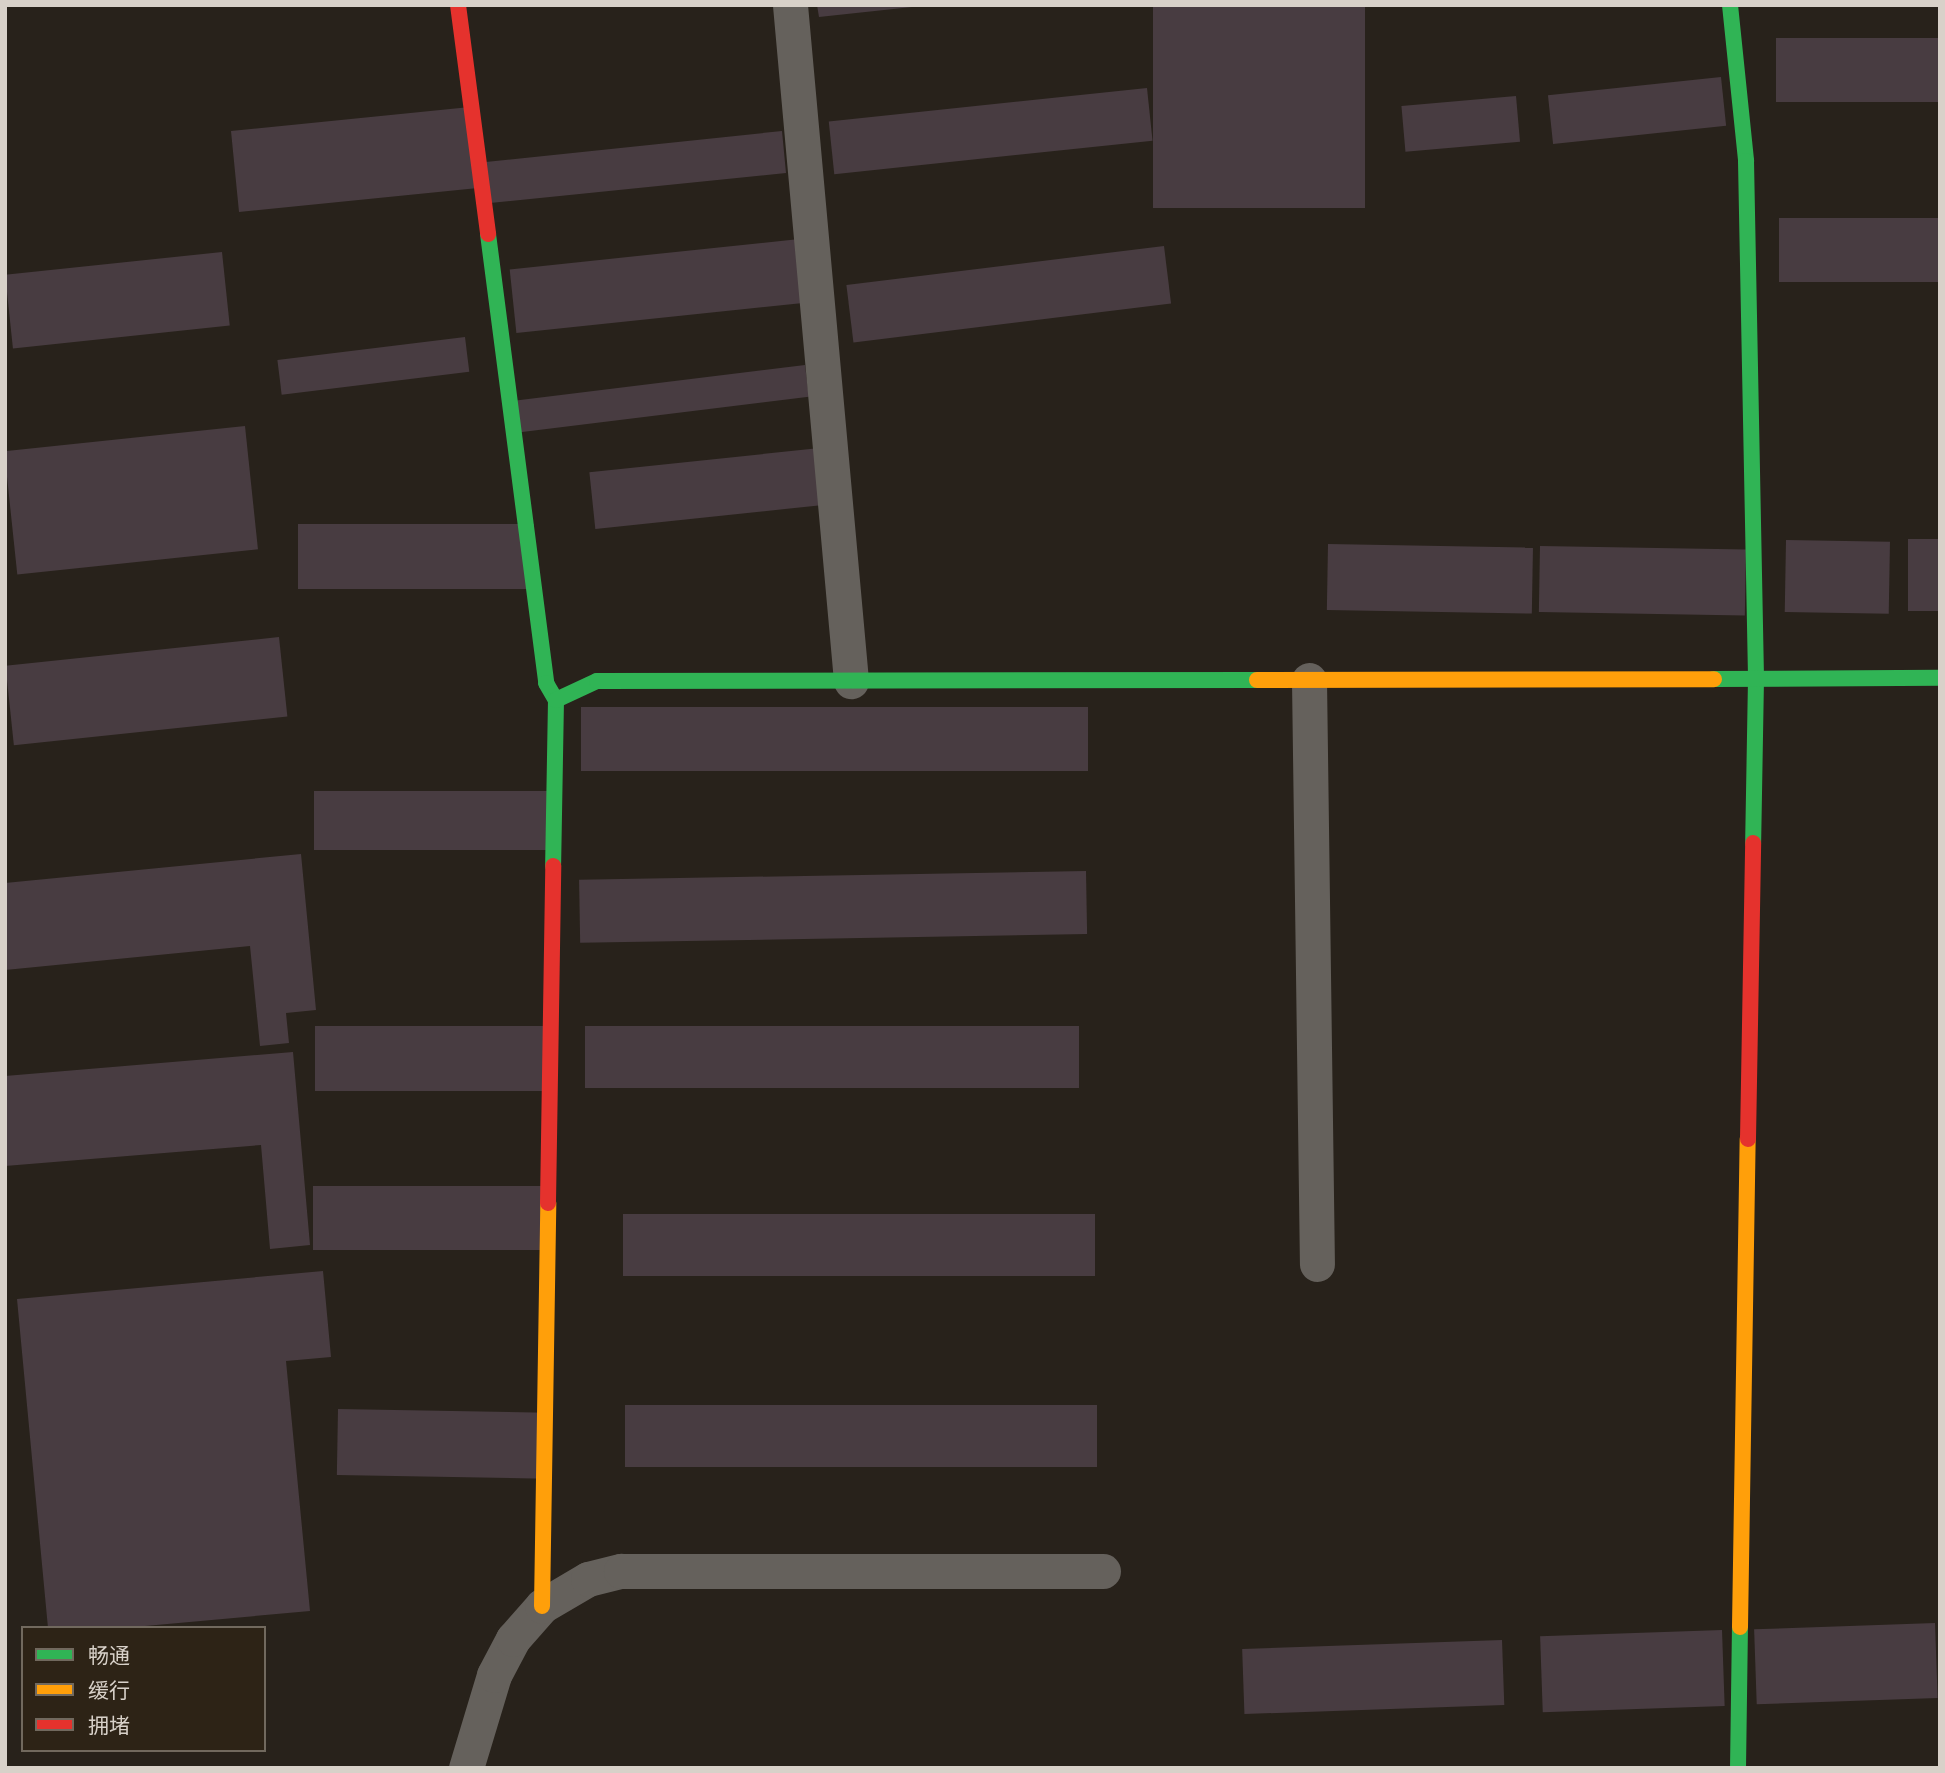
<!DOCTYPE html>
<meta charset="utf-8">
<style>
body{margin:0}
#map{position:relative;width:1945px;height:1773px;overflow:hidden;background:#28221b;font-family:"Titillium Web","Noto Sans SC",sans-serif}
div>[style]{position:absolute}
.building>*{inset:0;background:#483c41;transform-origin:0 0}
.street>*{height:35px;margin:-17.5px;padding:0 17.5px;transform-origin:17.5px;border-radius:17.5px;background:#65615c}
.fast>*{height:16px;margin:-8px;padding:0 8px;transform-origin:8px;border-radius:8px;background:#30b455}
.slow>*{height:16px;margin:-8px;padding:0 8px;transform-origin:8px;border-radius:8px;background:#ff9f0a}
.jam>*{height:16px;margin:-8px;padding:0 8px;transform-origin:8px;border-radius:8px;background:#e5322d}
span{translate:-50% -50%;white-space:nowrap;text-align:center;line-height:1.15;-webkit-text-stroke:5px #2d2316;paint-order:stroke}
.frame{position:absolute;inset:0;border:7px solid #d8d1c9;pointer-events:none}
.legend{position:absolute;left:21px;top:1626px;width:245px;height:126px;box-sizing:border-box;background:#2d2316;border:2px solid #71695e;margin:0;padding:9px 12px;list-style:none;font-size:21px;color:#d8d1c9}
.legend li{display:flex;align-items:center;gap:14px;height:35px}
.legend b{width:35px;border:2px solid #71695e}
</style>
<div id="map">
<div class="building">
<div style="clip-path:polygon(817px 5px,912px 5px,912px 7px,819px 17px)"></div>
<div style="left:1153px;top:5px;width:212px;height:203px"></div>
<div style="left:1940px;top:38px;width:64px;height:164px;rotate:90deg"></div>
<div style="left:1721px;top:77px;width:49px;height:174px;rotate:84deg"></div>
<div style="left:1147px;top:88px;width:53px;height:320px;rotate:84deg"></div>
<div style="left:1516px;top:96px;width:46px;height:115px;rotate:85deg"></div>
<div style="clip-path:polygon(470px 107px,476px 163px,782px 131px,786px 173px,480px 204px,478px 188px,239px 212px,231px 131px)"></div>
<div style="left:1940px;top:218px;width:64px;height:161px;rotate:90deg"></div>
<div style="left:818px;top:237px;width:64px;height:310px;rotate:84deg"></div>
<div style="left:1164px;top:246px;width:58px;height:320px;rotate:83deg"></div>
<div style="left:222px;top:252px;width:74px;height:218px;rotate:84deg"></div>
<div style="left:465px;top:337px;width:35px;height:189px;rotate:83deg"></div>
<div style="left:805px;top:365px;width:32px;height:293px;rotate:83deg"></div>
<div style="left:245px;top:426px;width:124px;height:242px;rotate:84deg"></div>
<div style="left:839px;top:446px;width:57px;height:251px;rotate:84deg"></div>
<div style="left:298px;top:524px;width:236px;height:65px"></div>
<div style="left:1908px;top:539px;width:32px;height:72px"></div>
<div style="left:1786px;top:540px;width:104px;height:72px;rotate:1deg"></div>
<div style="left:1328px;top:544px;width:205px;height:66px;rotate:1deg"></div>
<div style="left:1540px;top:546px;width:206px;height:66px;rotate:1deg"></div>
<div style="left:279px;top:637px;width:80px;height:275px;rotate:84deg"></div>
<div style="left:1088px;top:707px;width:64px;height:507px;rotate:90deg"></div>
<div style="left:314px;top:791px;width:236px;height:59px"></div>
<div style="clip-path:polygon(301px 854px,316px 1010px,286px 1013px,289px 1043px,260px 1046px,250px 946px,5px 970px,5px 883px)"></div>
<div style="left:1086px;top:871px;width:63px;height:507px;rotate:89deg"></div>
<div style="left:315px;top:1026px;width:236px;height:65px"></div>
<div style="left:585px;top:1026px;width:494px;height:62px"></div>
<div style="clip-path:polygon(293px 1052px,310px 1245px,270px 1249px,261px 1145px,5px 1166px,5px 1076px)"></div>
<div style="left:313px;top:1186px;width:236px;height:64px"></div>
<div style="left:623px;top:1214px;width:472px;height:62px"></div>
<div style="clip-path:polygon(323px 1271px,331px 1357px,286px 1361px,310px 1611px,123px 1628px,48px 1628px,17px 1299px)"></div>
<div style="left:625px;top:1405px;width:472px;height:62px"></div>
<div style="left:338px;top:1409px;width:209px;height:66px;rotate:1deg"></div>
<div style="left:1935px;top:1623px;width:75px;height:181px;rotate:88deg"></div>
<div style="left:1722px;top:1630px;width:76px;height:182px;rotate:88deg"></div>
<div style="left:1502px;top:1640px;width:65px;height:260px;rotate:88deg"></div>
</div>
<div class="street">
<div style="left:790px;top:5px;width:679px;rotate:84.84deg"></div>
<div style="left:1309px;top:680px;width:584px;rotate:89.22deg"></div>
<div style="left:466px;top:1768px;width:97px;rotate:-73.2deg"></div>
<div style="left:494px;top:1675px;width:41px;rotate:-62.2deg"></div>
<div style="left:513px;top:1639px;width:44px;rotate:-48.7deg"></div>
<div style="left:542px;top:1606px;width:53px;rotate:-30.4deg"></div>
<div style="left:588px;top:1579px;width:34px;rotate:-14deg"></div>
<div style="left:621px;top:1571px;width:482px"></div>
</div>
<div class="fast">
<div style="left:1730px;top:5px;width:157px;rotate:84.1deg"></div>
<div style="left:1746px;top:161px;width:518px;rotate:88.89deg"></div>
<div style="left:1756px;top:679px;width:164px;rotate:91deg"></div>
<div style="left:488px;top:234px;width:453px;rotate:82.6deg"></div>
<div style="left:546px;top:683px;width:20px;rotate:60deg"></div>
<div style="left:556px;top:700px;width:166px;rotate:91deg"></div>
<div style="left:1714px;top:679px;width:226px;rotate:-0.3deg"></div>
<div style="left:556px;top:700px;width:45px;rotate:-24.9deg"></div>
<div style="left:597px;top:681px;width:660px;rotate:-0.09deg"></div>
<div style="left:1738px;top:1768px;width:141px;rotate:-89.2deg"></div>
</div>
<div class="slow">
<div style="left:1257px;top:680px;width:457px;rotate:-0.1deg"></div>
<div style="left:542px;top:1606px;width:403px;rotate:-89.1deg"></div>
<div style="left:1740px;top:1627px;width:488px;rotate:-89.1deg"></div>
</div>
<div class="jam">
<div style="left:458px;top:5px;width:231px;rotate:82.5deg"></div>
<div style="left:1748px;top:1139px;width:296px;rotate:-89deg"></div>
<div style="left:548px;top:1203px;width:337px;rotate:-89.1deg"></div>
</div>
<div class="frame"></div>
<ul class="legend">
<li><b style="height:9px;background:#30b455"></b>畅通</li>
<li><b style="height:9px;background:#ff9f0a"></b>缓行</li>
<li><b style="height:9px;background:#e5322d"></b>拥堵</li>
</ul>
</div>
